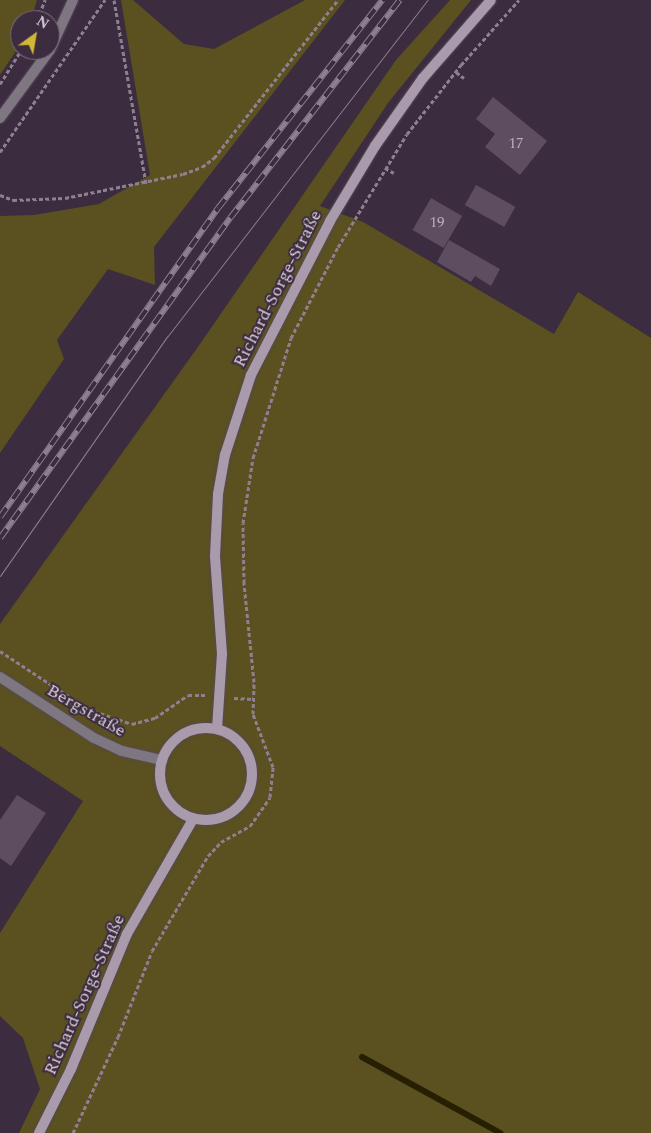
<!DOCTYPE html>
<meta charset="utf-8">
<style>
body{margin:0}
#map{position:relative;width:651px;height:1133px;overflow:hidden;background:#3c2c40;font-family:Spectral,serif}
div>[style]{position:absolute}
.green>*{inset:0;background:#5a5020}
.stream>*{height:6px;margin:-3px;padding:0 3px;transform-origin:3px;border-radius:3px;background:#261f01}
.building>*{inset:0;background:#5e4c61;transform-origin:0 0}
.path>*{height:3px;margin-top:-1.5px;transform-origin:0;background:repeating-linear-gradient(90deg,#8e8091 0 4px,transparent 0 6.5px)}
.roads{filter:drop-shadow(0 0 1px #58495c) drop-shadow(0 0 1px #58495c)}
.tertiary>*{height:10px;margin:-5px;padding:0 5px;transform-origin:5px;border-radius:5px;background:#7e7680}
.secondary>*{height:10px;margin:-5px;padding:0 5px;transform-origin:5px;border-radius:5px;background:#a99bab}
.secondary>.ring{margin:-5px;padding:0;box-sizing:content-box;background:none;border:10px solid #a99bab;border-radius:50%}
.tram>*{height:1px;margin:-0.5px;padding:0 0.5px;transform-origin:0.5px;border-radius:0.5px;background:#8d8090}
.rail>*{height:5.5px;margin-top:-2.75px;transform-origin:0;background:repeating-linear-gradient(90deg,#3c2c40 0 11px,#8d8090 0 22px);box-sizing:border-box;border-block:1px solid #8d8090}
span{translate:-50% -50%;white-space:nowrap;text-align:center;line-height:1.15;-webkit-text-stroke:4px #3c2c40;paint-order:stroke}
.number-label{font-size:15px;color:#baaebc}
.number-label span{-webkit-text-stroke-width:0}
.street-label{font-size:18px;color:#d9cedb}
.north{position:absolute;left:10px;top:10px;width:50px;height:50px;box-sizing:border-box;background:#3c2c40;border:1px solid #7b6d7e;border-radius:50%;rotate:32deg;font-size:14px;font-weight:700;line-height:20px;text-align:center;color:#d9cedb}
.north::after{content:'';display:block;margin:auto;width:18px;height:22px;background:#d1b736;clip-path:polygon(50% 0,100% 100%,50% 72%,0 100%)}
</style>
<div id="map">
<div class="green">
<div style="clip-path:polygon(0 0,37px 0,31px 20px,20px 20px,20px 45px,0 75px)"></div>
<div style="clip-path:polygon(121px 0,133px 0,184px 44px,214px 49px,305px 0,345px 0,154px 247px,155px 285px,108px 269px,57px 340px,64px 359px,0 453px,0 216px,34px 215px,99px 204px,150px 175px)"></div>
<div style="clip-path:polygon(450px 0,471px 0,388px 103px,320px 206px,363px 222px,554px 334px,578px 292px,651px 338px,651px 1133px,19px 1133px,40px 1089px,23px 1038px,0 1016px,0 933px,83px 801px,0 746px,0 624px,200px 344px,396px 60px)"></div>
</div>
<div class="stream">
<div style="left:362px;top:1057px;width:158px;rotate:28.8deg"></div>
</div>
<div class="building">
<div style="clip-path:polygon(493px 97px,547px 141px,520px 175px,485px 147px,495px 134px,476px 119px)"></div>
<div style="left:476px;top:185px;width:45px;height:23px;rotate:29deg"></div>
<div style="left:431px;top:198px;width:36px;height:37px;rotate:30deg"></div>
<div style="clip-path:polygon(449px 240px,500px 269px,491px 286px,475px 276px,471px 282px,437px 262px)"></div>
<div style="clip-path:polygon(17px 795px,46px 813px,11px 866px,0 858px,0 820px)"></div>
</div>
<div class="path">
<div style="left:114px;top:0;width:186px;rotate:80.1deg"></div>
<div style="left:37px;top:20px;width:22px;rotate:-68deg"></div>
<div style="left:456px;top:72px;width:10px;rotate:37deg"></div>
<div style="left:0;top:84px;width:40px;rotate:-58deg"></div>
<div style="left:0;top:152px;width:185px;rotate:-55.4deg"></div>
<div style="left:385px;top:168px;width:10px;rotate:29deg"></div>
<div style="left:0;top:195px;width:14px;rotate:21deg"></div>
<div style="left:13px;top:200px;width:52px;rotate:-2.2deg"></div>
<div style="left:65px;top:198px;width:120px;rotate:-11.5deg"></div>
<div style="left:183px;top:174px;width:20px;rotate:-20deg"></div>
<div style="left:202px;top:167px;width:15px;rotate:-37deg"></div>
<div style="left:214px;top:158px;width:201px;rotate:-51.9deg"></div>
<div style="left:0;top:651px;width:105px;rotate:33.4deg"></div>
<div style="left:88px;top:709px;width:46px;rotate:18.8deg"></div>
<div style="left:132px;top:724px;width:24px;rotate:-15deg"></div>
<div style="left:155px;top:718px;width:40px;rotate:-34.9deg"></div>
<div style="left:188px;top:695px;width:17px"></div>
<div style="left:234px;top:698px;width:19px;rotate:3deg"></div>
<div style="left:73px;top:1133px;width:106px;rotate:-64.9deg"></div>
<div style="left:118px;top:1037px;width:92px;rotate:-68.4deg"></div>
<div style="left:152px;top:951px;width:110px;rotate:-59.5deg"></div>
<div style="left:208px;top:856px;width:19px;rotate:-47deg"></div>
<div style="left:221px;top:842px;width:33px;rotate:-29deg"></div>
<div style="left:250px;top:826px;width:35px;rotate:-55deg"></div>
<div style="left:270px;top:797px;width:30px;rotate:-84deg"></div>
<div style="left:273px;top:767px;width:57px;rotate:-110.7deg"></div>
<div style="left:253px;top:714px;width:32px;rotate:-88deg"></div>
<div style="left:254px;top:682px;width:100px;rotate:-95.8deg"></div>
<div style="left:244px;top:583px;width:60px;rotate:-91deg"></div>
<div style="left:243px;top:523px;width:66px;rotate:-81.3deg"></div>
<div style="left:253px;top:458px;width:126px;rotate:-72.4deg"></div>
<div style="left:291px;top:338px;width:102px;rotate:-62.7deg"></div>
<div style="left:338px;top:247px;width:132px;rotate:-58.6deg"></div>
<div style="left:407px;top:134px;width:88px;rotate:-52deg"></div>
<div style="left:461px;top:65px;width:87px;rotate:-48.3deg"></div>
</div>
<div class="roads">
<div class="tertiary">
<div style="left:50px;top:50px;width:55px;rotate:-65.3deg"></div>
<div style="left:0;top:118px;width:84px;rotate:-53.7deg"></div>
<div style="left:0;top:677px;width:112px;rotate:33deg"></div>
<div style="left:94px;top:738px;width:31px;rotate:25deg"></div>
<div style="left:122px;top:751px;width:41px;rotate:12.7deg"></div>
</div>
<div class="secondary">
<div class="ring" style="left:160px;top:728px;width:82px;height:82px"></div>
<div style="left:217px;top:729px;width:75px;rotate:-86.2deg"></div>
<div style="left:222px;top:654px;width:98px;rotate:-94.1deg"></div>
<div style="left:215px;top:556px;width:62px;rotate:-87.2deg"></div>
<div style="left:218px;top:494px;width:40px;rotate:-80deg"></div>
<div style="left:225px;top:455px;width:84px;rotate:-72deg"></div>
<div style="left:251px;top:375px;width:173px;rotate:-62.8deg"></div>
<div style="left:330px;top:221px;width:87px;rotate:-59deg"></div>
<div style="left:375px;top:146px;width:83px;rotate:-54.8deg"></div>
<div style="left:423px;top:78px;width:103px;rotate:-48.9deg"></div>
<div style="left:39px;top:1133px;width:72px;rotate:-63.4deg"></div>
<div style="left:71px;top:1069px;width:146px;rotate:-67.5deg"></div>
<div style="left:127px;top:934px;width:133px;rotate:-60.1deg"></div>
</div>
</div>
<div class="tram">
<div style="left:0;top:576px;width:292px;rotate:-55.1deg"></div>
<div style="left:167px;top:337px;width:426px;rotate:-52.3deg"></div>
</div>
<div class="rail">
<div style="left:0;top:517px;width:378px;rotate:-54.8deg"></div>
<div style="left:218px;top:208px;width:265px;rotate:-51.7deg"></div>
<div style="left:0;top:538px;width:394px;rotate:-54.3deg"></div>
<div style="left:230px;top:218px;width:276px;rotate:-52.1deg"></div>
</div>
<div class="number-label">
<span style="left:516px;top:144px">17</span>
<span style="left:437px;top:223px">19</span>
</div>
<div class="street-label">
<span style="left:278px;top:289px;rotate:-63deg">Richard-Sorge-Straße</span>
<span style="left:86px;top:711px;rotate:30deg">Bergstraße</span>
<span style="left:85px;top:995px;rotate:-66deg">Richard-Sorge-Straße</span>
</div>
<div class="north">N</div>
</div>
